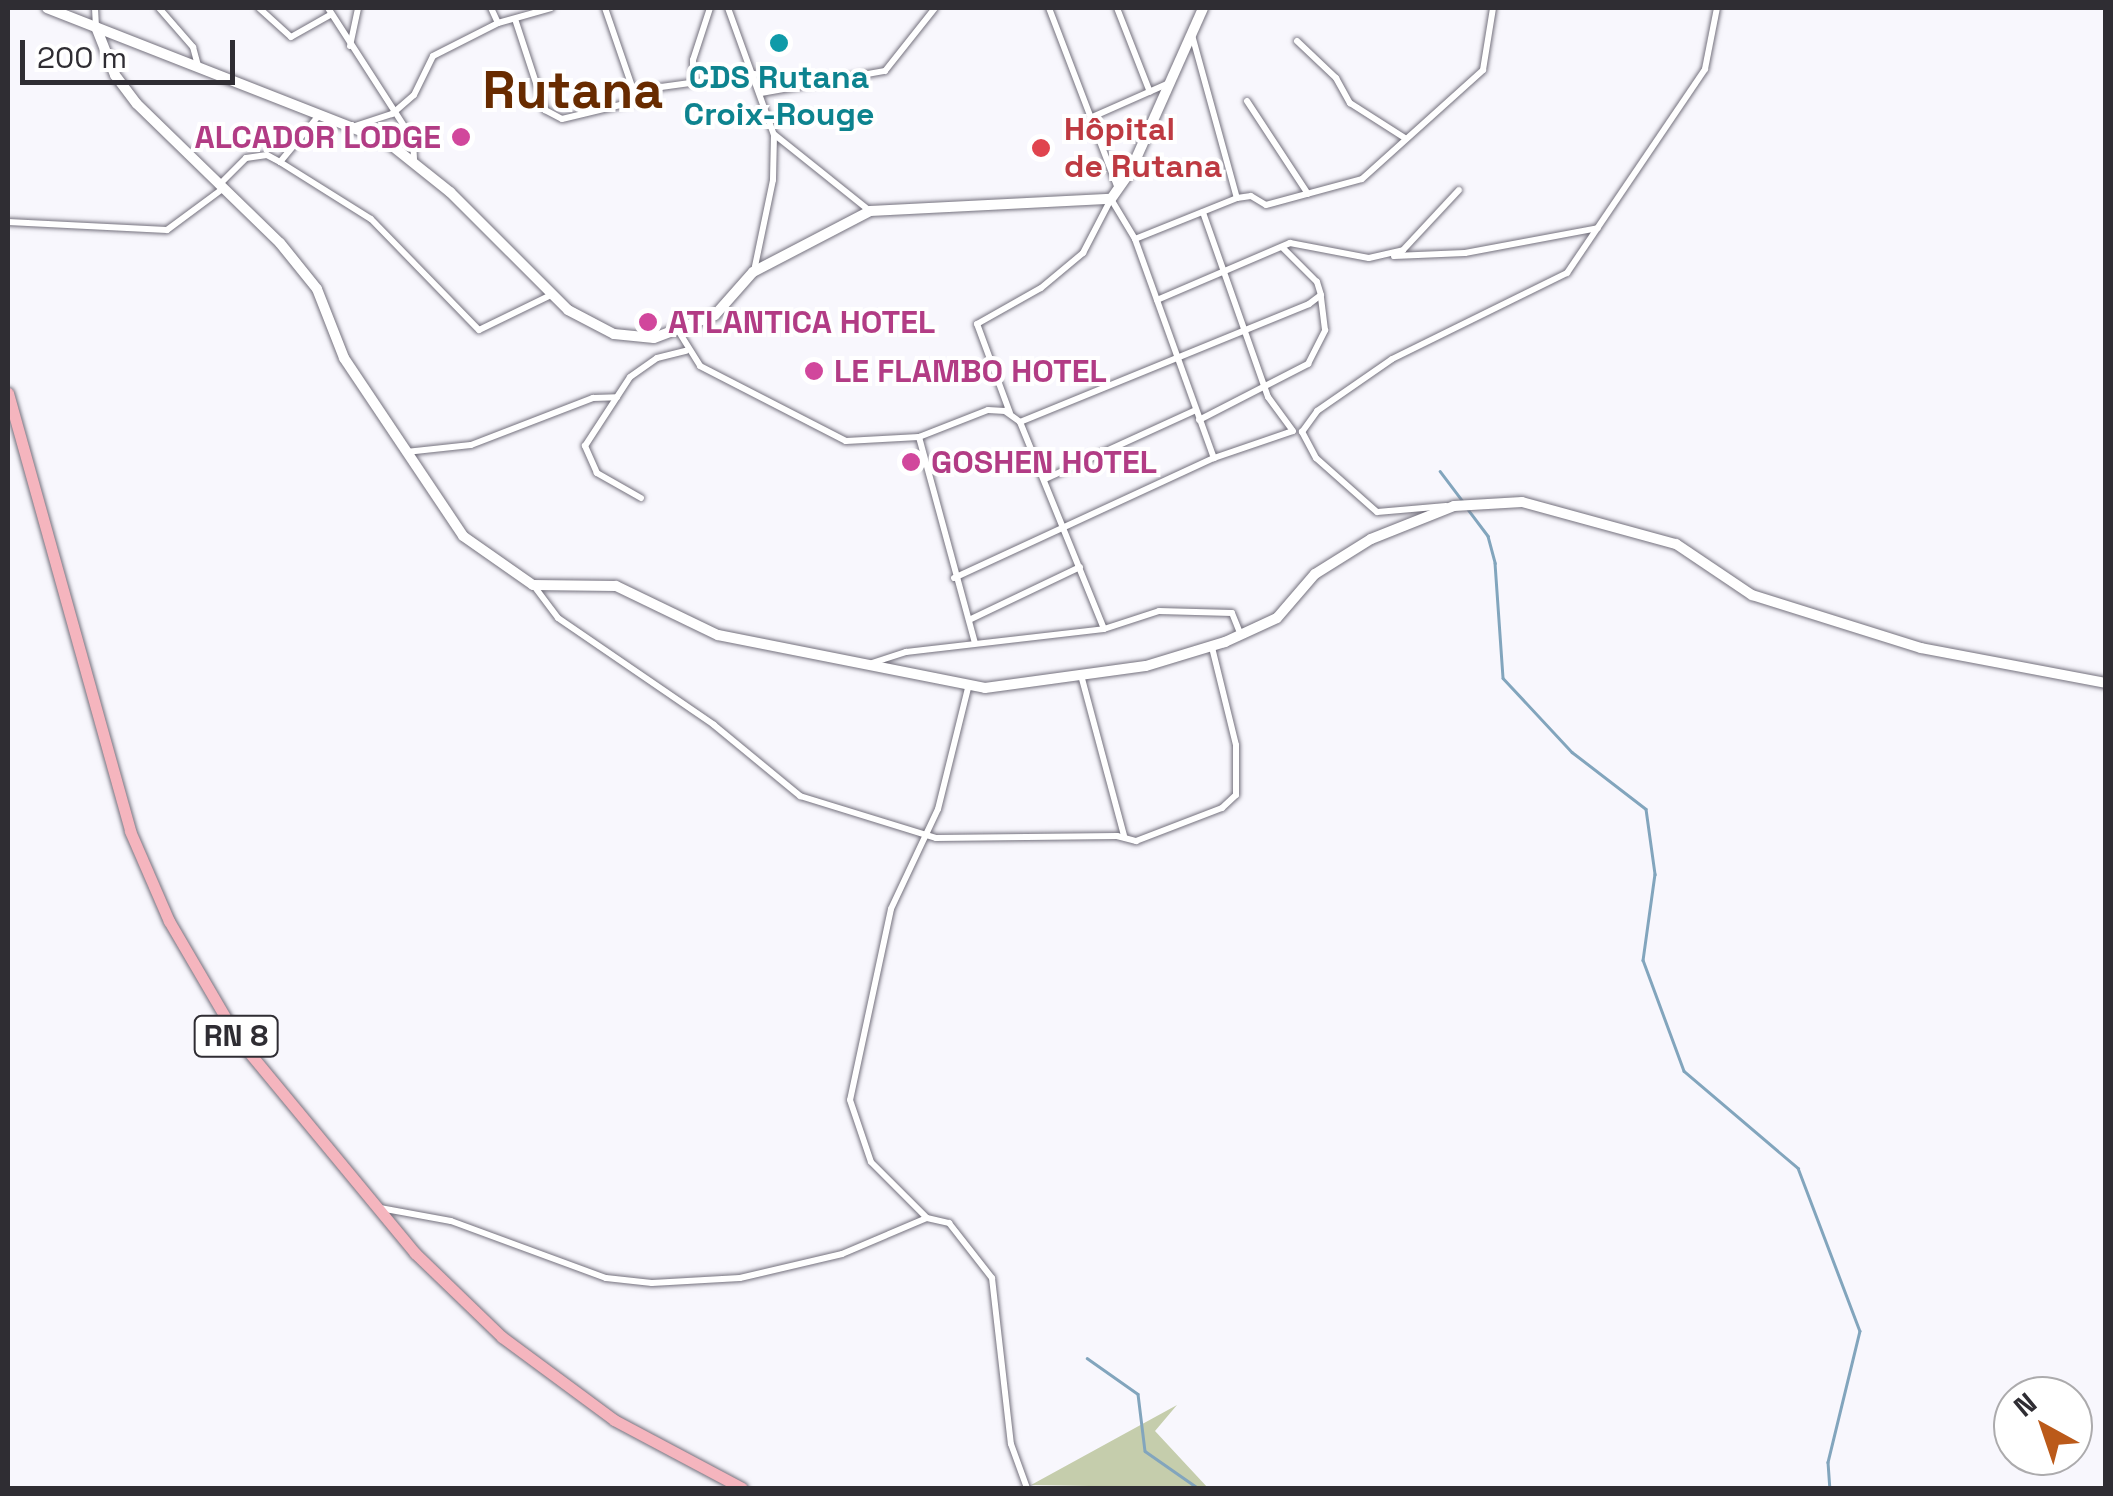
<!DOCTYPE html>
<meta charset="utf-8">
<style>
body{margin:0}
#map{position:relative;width:2113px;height:1496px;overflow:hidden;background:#f8f7fd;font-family:"Space Grotesk",sans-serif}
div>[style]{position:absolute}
.green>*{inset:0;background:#c5cdac}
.stream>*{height:2.5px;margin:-1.25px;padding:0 1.25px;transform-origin:1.25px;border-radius:1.25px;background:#82a5bd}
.roads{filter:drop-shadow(0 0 2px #74717d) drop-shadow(0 0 2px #74717d)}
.street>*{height:6px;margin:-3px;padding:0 3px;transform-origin:3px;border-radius:3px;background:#fff}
.secondary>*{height:10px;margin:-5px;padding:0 5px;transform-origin:5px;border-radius:5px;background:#fff}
.primary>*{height:11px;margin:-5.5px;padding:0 5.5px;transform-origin:5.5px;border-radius:5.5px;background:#f5b5be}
.dots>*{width:28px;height:28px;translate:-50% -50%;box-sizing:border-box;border:5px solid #fff;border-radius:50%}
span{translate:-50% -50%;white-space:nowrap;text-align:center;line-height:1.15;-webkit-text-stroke:8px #fff;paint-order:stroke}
.shield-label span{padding:2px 8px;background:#fff;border:2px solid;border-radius:8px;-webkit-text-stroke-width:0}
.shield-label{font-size:30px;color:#2f2d33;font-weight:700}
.culture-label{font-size:32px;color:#0d838f;font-weight:700}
.health-label{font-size:32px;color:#be3a42;font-weight:700}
.left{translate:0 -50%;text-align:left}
.hotel-label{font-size:32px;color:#b23c85;font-weight:700}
.right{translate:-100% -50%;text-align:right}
.town-label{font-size:52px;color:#682b00;font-weight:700}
.frame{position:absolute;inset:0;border:10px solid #2f2d33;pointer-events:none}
.north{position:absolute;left:1993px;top:1376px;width:100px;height:100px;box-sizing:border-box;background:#fff;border:2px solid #acabad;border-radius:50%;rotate:320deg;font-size:28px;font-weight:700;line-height:40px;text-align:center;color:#2f2d33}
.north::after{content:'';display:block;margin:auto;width:35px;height:45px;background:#bb5a1a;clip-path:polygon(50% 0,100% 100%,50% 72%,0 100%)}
.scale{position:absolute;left:20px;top:40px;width:215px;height:45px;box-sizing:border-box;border:5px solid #2f2d33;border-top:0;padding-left:12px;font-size:30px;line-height:35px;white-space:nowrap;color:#2f2d33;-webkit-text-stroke:8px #fff;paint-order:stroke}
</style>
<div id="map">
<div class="green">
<div style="clip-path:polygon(1177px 1405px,1155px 1431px,1208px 1488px,1031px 1485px)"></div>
</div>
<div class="stream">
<div style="left:1440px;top:471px;width:39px;rotate:53deg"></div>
<div style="left:1467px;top:508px;width:35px;rotate:53deg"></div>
<div style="left:1488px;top:536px;width:28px;rotate:75deg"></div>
<div style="left:1495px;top:563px;width:115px;rotate:86deg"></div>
<div style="left:1503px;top:678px;width:101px;rotate:47deg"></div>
<div style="left:1572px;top:752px;width:93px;rotate:37.6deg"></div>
<div style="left:1646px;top:809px;width:66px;rotate:82.1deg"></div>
<div style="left:1655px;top:874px;width:87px;rotate:97.9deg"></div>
<div style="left:1643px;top:960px;width:118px;rotate:69.7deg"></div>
<div style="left:1684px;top:1071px;width:150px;rotate:40.4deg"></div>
<div style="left:1798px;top:1168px;width:174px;rotate:69.2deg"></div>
<div style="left:1860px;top:1331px;width:135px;rotate:103.7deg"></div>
<div style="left:1828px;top:1462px;width:26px;rotate:86deg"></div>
<div style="left:1087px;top:1358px;width:62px;rotate:35.2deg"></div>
<div style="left:1138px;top:1394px;width:57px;rotate:83deg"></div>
<div style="left:1145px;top:1451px;width:65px;rotate:34.9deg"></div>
</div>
<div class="roads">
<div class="street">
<div style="left:95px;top:8px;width:19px;rotate:87deg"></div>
<div style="left:159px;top:8px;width:52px;rotate:48.9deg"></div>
<div style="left:193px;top:47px;width:20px;rotate:75deg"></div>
<div style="left:259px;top:8px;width:43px;rotate:42.2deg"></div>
<div style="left:291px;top:37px;width:45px;rotate:-29.4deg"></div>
<div style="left:328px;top:8px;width:157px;rotate:57.2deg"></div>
<div style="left:413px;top:140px;width:19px;rotate:87deg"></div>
<div style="left:728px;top:8px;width:135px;rotate:70.1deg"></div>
<div style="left:774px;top:135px;width:45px;rotate:91.3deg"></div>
<div style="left:773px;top:180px;width:93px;rotate:101.8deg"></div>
<div style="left:1049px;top:8px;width:194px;rotate:69.1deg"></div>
<div style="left:1117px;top:8px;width:90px;rotate:68.6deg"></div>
<div style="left:515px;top:19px;width:96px;rotate:71.8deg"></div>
<div style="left:545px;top:110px;width:19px;rotate:28deg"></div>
<div style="left:562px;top:119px;width:77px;rotate:-13.5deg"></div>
<div style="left:637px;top:101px;width:98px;rotate:-109deg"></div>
<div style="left:498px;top:23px;width:55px;rotate:-15.8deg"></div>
<div style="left:1192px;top:35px;width:169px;rotate:74.6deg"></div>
<div style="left:1297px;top:41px;width:54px;rotate:43.5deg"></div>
<div style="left:1336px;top:78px;width:29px;rotate:61deg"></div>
<div style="left:1350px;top:103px;width:65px;rotate:32.5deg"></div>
<div style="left:350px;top:46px;width:39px;rotate:-78deg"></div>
<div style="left:693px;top:83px;width:23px;rotate:-90deg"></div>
<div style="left:693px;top:60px;width:55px;rotate:-71.9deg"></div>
<div style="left:761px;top:93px;width:126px;rotate:-10.1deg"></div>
<div style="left:885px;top:71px;width:80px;rotate:-51.6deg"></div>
<div style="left:637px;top:101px;width:28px;rotate:-30deg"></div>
<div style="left:661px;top:87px;width:95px;rotate:-7.9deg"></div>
<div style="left:1247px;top:101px;width:111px;rotate:56.7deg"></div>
<div style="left:1090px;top:118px;width:86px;rotate:-23.9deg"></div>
<div style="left:355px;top:126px;width:39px;rotate:-18deg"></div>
<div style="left:392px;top:114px;width:29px;rotate:-41deg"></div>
<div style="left:414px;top:95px;width:43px;rotate:-64deg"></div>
<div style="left:433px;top:56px;width:73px;rotate:-26.9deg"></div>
<div style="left:498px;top:23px;width:17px;rotate:-115deg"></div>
<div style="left:775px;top:135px;width:122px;rotate:38.7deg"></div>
<div style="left:280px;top:162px;width:107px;rotate:32.1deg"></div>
<div style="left:371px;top:219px;width:155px;rotate:45.8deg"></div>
<div style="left:479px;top:330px;width:80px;rotate:-25.9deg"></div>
<div style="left:219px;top:185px;width:38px;rotate:-45deg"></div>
<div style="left:246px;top:158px;width:21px;rotate:-8deg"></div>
<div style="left:267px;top:155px;width:15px;rotate:28deg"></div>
<div style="left:280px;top:162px;width:62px;rotate:-50.2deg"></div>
<div style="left:8px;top:222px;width:159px;rotate:2.9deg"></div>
<div style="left:167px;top:230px;width:67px;rotate:-36.5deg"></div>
<div style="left:1135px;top:239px;width:110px;rotate:-21.9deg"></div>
<div style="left:1237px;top:198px;width:14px;rotate:-8deg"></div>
<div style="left:1251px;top:196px;width:17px;rotate:31deg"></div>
<div style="left:1266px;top:205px;width:99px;rotate:-15.2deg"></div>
<div style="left:1362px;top:179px;width:163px;rotate:-42deg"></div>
<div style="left:1483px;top:70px;width:63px;rotate:-80.8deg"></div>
<div style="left:1394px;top:256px;width:71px;rotate:-2.4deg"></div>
<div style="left:1465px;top:253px;width:135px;rotate:-10.6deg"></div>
<div style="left:1157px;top:300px;width:145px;rotate:-23.2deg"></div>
<div style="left:1290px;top:243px;width:80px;rotate:10.8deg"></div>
<div style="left:1369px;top:258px;width:35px;rotate:-13deg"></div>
<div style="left:1403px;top:250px;width:82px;rotate:-47deg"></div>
<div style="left:679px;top:332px;width:40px;rotate:58deg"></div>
<div style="left:700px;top:366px;width:164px;rotate:27.2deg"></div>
<div style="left:846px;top:441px;width:73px;rotate:-3.1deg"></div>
<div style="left:919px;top:437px;width:74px;rotate:-21.4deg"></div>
<div style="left:988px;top:410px;width:17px;rotate:3deg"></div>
<div style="left:1005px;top:411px;width:19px;rotate:36deg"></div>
<div style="left:1020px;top:422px;width:312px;rotate:-22.2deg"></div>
<div style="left:1309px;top:304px;width:15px;rotate:-37deg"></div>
<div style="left:1321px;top:295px;width:14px;rotate:-107deg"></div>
<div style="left:1317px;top:282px;width:49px;rotate:-135deg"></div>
<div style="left:1010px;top:413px;width:95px;rotate:-110.3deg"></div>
<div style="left:977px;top:324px;width:73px;rotate:-29.4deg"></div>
<div style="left:1041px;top:288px;width:55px;rotate:-39.8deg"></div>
<div style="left:1083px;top:253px;width:61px;rotate:-62.6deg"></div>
<div style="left:1111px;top:199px;width:47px;rotate:59deg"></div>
<div style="left:1135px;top:239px;width:233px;rotate:70.2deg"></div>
<div style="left:1199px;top:420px;width:123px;rotate:-27.2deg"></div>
<div style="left:1308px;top:364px;width:38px;rotate:-63deg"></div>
<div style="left:1325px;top:330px;width:35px;rotate:-97deg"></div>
<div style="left:1020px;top:422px;width:223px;rotate:67.9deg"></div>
<div style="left:919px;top:437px;width:213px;rotate:74.8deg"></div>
<div style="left:406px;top:452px;width:65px;rotate:-6.1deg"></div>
<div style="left:471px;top:445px;width:131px;rotate:-21.1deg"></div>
<div style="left:593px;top:398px;width:24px;rotate:-2deg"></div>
<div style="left:1045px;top:479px;width:166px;rotate:-24.6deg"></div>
<div style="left:641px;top:498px;width:51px;rotate:-150.4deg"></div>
<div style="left:597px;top:473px;width:30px;rotate:-114deg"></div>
<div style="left:585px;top:446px;width:82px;rotate:-56.9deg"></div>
<div style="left:630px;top:377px;width:33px;rotate:-35deg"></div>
<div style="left:657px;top:358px;width:30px;rotate:-14deg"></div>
<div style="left:1446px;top:506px;width:69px;rotate:175deg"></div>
<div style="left:1377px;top:512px;width:81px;rotate:-138.5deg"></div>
<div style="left:1316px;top:458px;width:30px;rotate:-118deg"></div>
<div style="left:1302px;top:432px;width:26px;rotate:-54deg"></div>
<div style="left:1317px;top:411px;width:91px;rotate:-34.7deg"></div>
<div style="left:1392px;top:359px;width:195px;rotate:-26.2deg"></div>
<div style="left:1567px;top:273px;width:246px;rotate:-55.9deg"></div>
<div style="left:1705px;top:69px;width:62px;rotate:-78.9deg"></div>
<div style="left:954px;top:578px;width:286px;rotate:-24.8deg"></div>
<div style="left:1214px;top:458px;width:83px;rotate:-18.9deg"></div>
<div style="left:1293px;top:431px;width:42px;rotate:-126.3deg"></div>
<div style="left:1268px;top:397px;width:196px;rotate:-109.4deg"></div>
<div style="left:534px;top:586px;width:40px;rotate:53deg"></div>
<div style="left:558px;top:618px;width:189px;rotate:34.4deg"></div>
<div style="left:714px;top:725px;width:112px;rotate:39.5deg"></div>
<div style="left:800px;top:796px;width:142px;rotate:17.2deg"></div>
<div style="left:936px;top:838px;width:181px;rotate:-0.6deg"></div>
<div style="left:1117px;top:836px;width:20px;rotate:15deg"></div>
<div style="left:1136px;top:841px;width:92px;rotate:-21deg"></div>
<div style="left:1222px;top:808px;width:19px;rotate:-43deg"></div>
<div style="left:1236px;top:795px;width:50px;rotate:-90deg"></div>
<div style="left:1236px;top:745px;width:101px;rotate:-103.8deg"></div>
<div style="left:969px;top:620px;width:123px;rotate:-25.5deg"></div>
<div style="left:872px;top:663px;width:36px;rotate:-18deg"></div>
<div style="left:906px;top:652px;width:199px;rotate:-6.6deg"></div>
<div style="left:1104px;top:629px;width:58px;rotate:-18.1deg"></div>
<div style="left:1159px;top:611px;width:73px;rotate:1.6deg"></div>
<div style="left:1232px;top:613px;width:24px;rotate:68deg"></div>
<div style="left:1081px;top:675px;width:167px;rotate:75deg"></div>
<div style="left:968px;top:688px;width:125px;rotate:103.9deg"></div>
<div style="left:938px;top:809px;width:110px;rotate:115.2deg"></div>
<div style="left:891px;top:909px;width:195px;rotate:102.1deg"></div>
<div style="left:850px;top:1100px;width:65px;rotate:71.3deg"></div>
<div style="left:871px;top:1162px;width:79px;rotate:45deg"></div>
<div style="left:927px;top:1218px;width:23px;rotate:13deg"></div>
<div style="left:949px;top:1223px;width:70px;rotate:52deg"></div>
<div style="left:992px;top:1278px;width:167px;rotate:83.5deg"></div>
<div style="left:1011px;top:1444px;width:47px;rotate:70deg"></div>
<div style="left:380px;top:1208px;width:72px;rotate:10.4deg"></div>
<div style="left:451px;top:1221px;width:165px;rotate:20.2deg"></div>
<div style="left:606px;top:1278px;width:46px;rotate:6.2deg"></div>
<div style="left:652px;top:1283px;width:88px;rotate:-3.3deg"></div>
<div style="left:740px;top:1278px;width:105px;rotate:-13.2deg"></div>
<div style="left:842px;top:1254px;width:92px;rotate:-23deg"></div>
</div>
<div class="secondary">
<div style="left:47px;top:8px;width:364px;rotate:21.4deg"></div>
<div style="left:386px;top:141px;width:82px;rotate:38.6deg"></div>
<div style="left:450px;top:192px;width:167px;rotate:45deg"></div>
<div style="left:568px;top:310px;width:52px;rotate:27.6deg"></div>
<div style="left:614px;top:334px;width:40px;rotate:5.7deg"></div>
<div style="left:654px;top:338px;width:65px;rotate:-20.7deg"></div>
<div style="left:715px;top:315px;width:57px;rotate:-48.5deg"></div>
<div style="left:753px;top:272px;width:132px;rotate:-27.5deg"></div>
<div style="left:870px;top:211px;width:241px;rotate:-2.9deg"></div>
<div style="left:1111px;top:199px;width:35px;rotate:-55deg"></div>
<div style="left:1131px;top:170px;width:177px;rotate:-66deg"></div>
<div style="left:96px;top:27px;width:52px;rotate:68.4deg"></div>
<div style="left:115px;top:75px;width:36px;rotate:53deg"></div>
<div style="left:137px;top:104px;width:199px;rotate:44.2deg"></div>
<div style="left:280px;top:243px;width:59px;rotate:51.2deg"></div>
<div style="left:317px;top:289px;width:74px;rotate:68.6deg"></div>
<div style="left:344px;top:358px;width:214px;rotate:56.2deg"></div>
<div style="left:463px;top:536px;width:85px;rotate:35deg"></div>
<div style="left:533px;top:585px;width:83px;rotate:0.7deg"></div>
<div style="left:616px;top:586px;width:113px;rotate:25.7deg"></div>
<div style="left:718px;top:635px;width:272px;rotate:11.2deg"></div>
<div style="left:985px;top:688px;width:162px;rotate:-7.8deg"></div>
<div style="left:1146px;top:666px;width:83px;rotate:-16.9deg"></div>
<div style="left:1225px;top:642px;width:57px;rotate:-24.8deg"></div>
<div style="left:1277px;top:618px;width:58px;rotate:-49.2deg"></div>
<div style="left:1315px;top:574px;width:66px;rotate:-32deg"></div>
<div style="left:1371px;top:539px;width:89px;rotate:-21.7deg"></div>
<div style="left:1454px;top:506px;width:68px;rotate:-3.4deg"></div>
<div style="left:1522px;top:502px;width:160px;rotate:15.3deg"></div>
<div style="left:1676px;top:544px;width:92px;rotate:33.9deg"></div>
<div style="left:1752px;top:595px;width:177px;rotate:17.4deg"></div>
<div style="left:1921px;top:648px;width:188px;rotate:10.7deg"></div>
</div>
<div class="primary">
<div style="left:8px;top:393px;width:455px;rotate:74.4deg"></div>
<div style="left:130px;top:831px;width:98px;rotate:66.6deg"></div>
<div style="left:169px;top:921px;width:137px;rotate:59.7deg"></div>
<div style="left:238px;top:1039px;width:278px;rotate:50.4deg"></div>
<div style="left:415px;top:1253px;width:121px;rotate:44deg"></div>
<div style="left:502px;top:1337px;width:139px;rotate:36.5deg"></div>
<div style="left:614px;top:1420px;width:145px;rotate:28deg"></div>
</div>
</div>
<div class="dots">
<div style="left:779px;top:43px;background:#0f9aa8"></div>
<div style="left:461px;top:137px;background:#d1479c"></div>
<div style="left:1041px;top:148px;background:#e0444e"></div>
<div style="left:648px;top:322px;background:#d1479c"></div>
<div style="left:814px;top:371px;background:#d1479c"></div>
<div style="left:911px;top:462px;background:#d1479c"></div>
</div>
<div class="shield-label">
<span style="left:236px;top:1036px">RN 8</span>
</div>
<div class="culture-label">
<span style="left:779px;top:96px">CDS Rutana<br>Croix-Rouge</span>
</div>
<div class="health-label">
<span class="left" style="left:1064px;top:148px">Hôpital<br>de Rutana</span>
</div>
<div class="hotel-label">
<span class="right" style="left:441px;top:137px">ALCADOR LODGE</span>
<span class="left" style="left:668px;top:322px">ATLANTICA HOTEL</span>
<span class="left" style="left:834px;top:371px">LE FLAMBO HOTEL</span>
<span class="left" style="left:931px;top:462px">GOSHEN HOTEL</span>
</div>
<div class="town-label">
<span style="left:573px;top:91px">Rutana</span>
</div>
<div class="frame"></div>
<div class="north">N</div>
<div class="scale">200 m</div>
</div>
